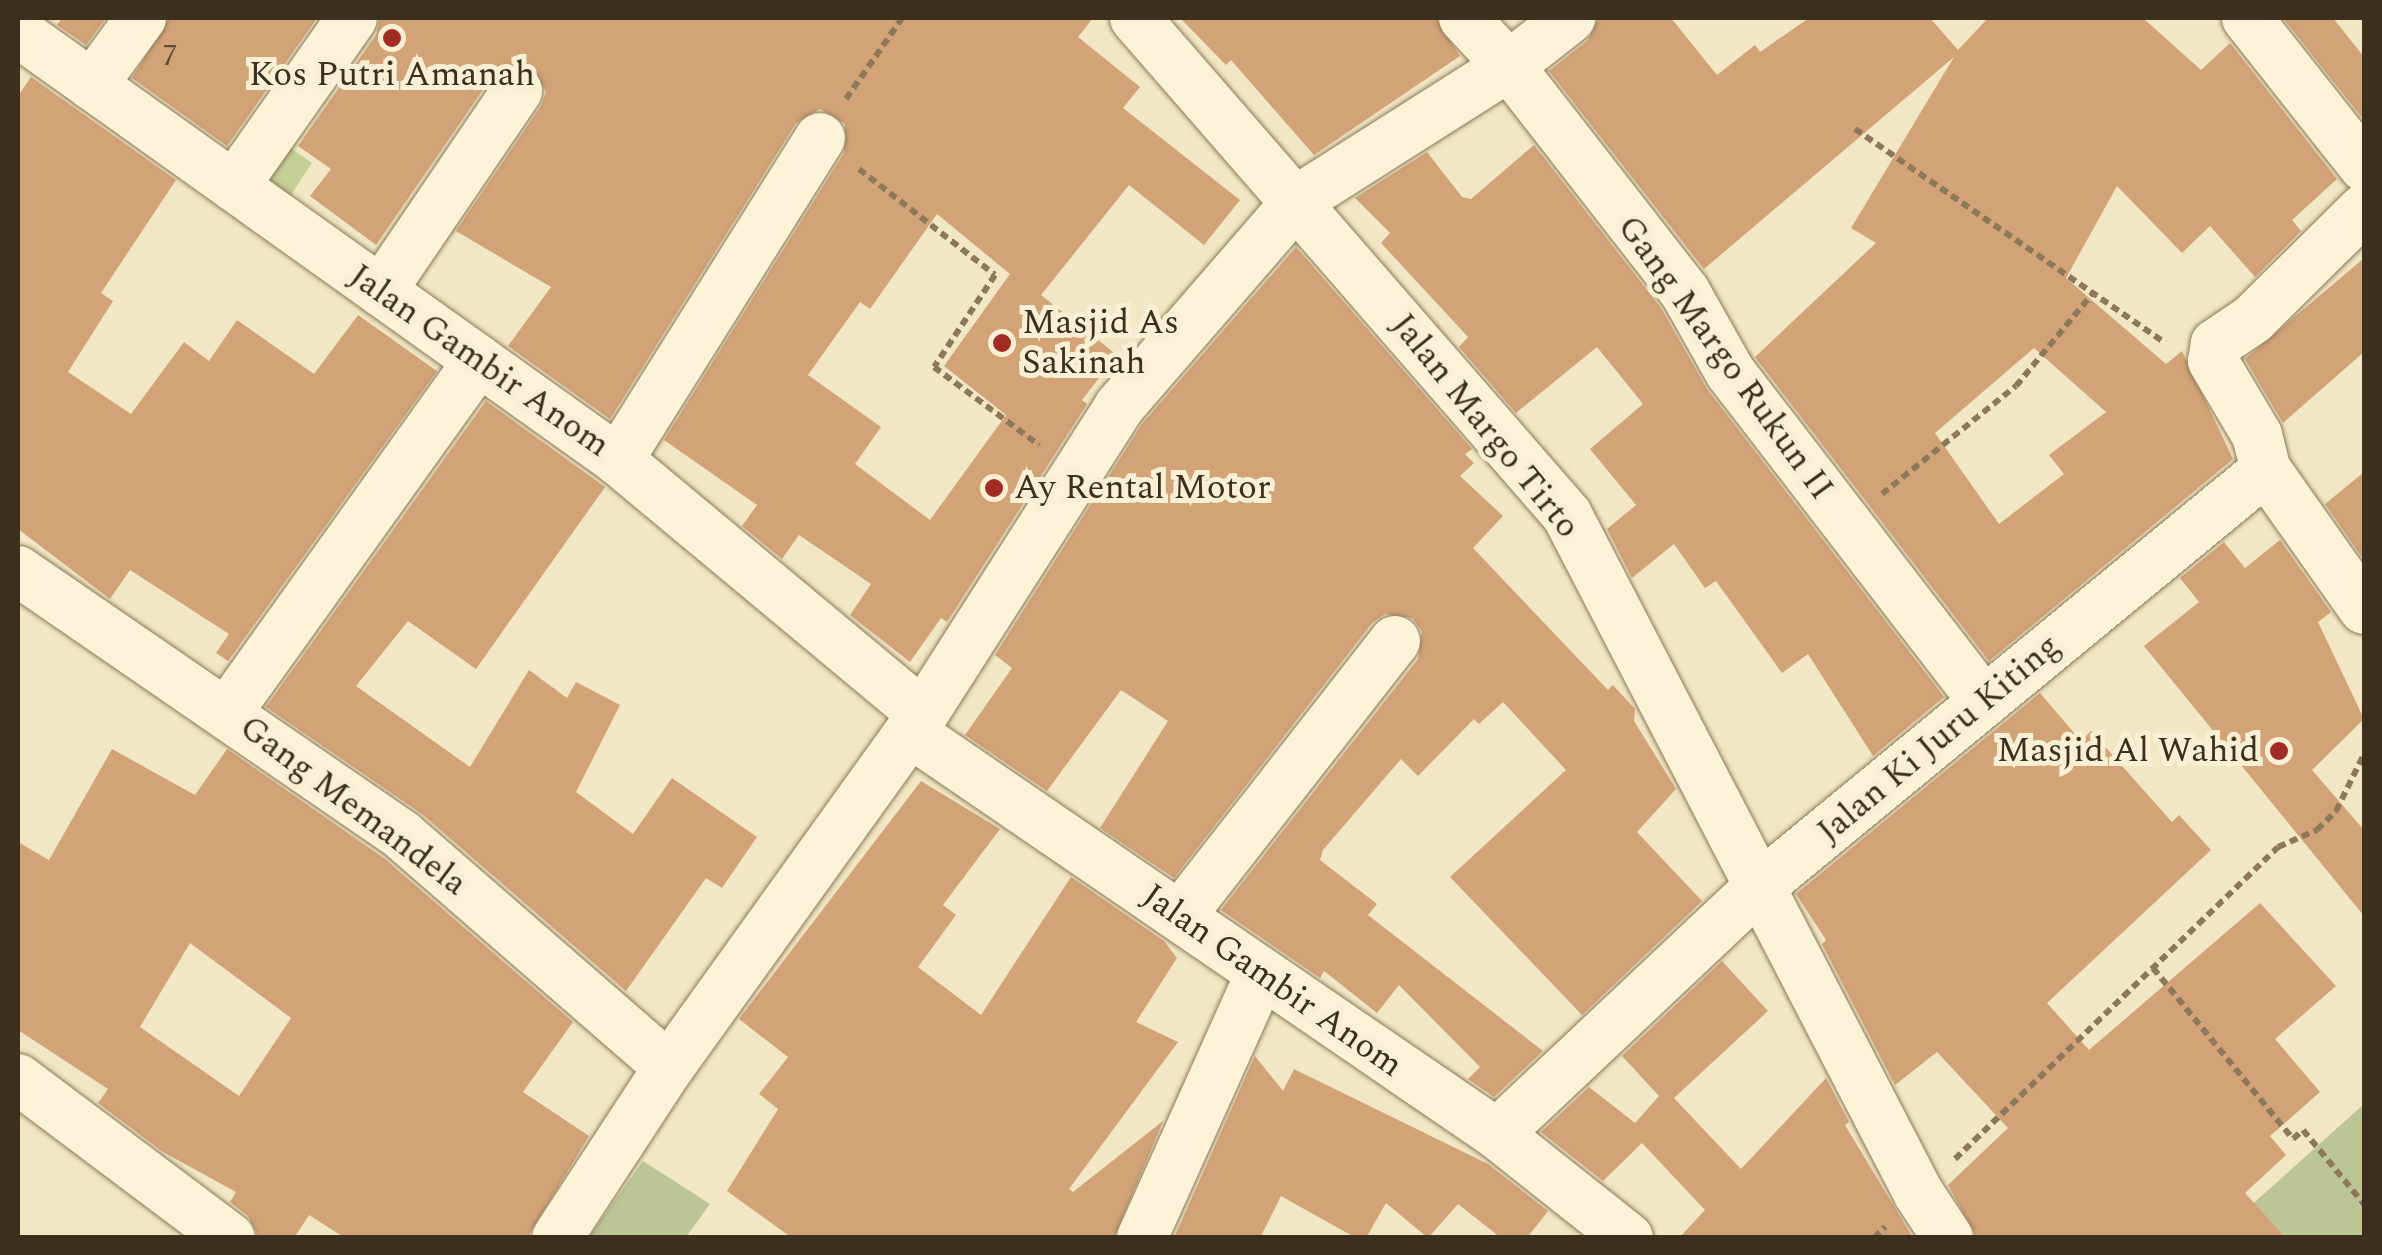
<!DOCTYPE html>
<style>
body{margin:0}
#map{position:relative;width:2382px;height:1255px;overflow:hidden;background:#f1e7c4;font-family:Spectral,serif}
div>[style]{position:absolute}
.green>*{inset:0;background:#c5d096}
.cemetery>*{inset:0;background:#bcc596}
.building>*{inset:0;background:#d2a377}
.path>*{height:6px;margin-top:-3px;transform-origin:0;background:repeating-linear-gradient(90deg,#8d7859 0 8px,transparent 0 13px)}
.roads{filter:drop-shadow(0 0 2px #8d7859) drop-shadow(0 0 2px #8d7859)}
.minor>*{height:50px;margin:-25px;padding:0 25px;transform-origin:25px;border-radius:25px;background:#fbf3d8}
.dots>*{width:28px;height:28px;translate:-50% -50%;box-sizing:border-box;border:5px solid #f8f0d4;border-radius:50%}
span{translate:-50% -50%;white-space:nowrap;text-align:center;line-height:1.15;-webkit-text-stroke:10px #f8f0d4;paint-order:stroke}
.number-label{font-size:30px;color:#624c34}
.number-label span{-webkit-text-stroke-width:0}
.poi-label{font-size:35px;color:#3c2f1e}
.left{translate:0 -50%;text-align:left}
.right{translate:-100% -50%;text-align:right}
.street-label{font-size:35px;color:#3c2f1e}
.frame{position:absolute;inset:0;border:20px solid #3c2f1e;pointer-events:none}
</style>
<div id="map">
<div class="green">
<div style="clip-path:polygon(279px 140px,312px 163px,281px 210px,242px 186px)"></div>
</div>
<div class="cemetery">
<div style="clip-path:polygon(2364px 1104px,2364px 1237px,2216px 1237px)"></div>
<div style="clip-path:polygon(643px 1161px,710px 1204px,686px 1237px,589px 1237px)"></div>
</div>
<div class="building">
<div style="clip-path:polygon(62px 18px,106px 18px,86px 45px,57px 25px)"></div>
<div style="clip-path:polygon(169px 18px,317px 18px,227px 146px,132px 78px)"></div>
<div style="clip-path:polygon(evenodd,380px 18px,1093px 18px,1078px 37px,1140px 87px,1123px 108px,1240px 200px,1204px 245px,1129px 185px,1041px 295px,1117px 355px,1082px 400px,1087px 404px,947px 622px,941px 618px,910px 662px,850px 615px,871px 584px,799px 535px,782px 559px,742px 526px,757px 505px,664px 440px,844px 153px,845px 124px,820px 109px,796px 123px,610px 419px,508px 346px,551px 287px,456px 231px,541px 106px,546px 92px,534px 68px,518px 62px,493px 75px,376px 245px,310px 196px,331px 169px,298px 146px,376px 35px,380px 18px,937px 214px,1010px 274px,944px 366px,1006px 415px,930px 520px,855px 464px,881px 427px,808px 375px,860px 302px,870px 309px,937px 214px)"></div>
<div style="clip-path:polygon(1180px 18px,1436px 18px,1460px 56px,1314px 155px,1231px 60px,1226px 65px)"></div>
<div style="clip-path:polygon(evenodd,1598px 18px,1671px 18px,1717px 75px,1755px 45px,1760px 52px,1809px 18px,1930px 18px,1958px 50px,1988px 18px,2143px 18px,2201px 70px,2230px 43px,2337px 179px,2292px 220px,2301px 231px,2255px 277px,2210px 226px,2182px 253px,2117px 186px,2066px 278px,2166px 364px,2182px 351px,2233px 459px,1989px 661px,1755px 357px,1876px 243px,1851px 228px,1954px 57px,1704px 269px,1549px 71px,1588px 40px,1598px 18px,2034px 348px,2106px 412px,2049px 455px,2064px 474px,1999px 524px,1935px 433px,2034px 348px)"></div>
<div style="clip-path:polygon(2283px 18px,2333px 18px,2364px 57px,2364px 120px)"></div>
<div style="clip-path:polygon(31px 77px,176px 180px,101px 293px,113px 301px,68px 372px,131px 414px,184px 342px,209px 361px,237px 320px,314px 374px,358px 315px,437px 371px,228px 661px,216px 653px,229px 634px,130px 570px,110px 599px,18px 529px,18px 96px)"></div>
<div style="clip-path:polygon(1534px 145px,1661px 308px,1707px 389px,1944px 697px,1873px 756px,1808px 654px,1782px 673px,1716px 581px,1705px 588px,1674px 544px,1632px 578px,1607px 529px,1636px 505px,1590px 449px,1643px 404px,1597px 347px,1516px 413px,1459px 347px,1468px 337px,1381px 243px,1390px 233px,1355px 198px,1427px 152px,1462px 197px,1471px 199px)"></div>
<div style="clip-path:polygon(1296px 247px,1472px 449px,1465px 454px,1474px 463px,1460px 476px,1503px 516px,1473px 548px,1608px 690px,1613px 685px,1635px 709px,1634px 721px,1676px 789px,1637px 832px,1702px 901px,1582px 1015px,1450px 877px,1566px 770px,1503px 702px,1479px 724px,1474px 719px,1418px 776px,1401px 759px,1323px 850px,1320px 860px,1377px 904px,1368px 915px,1543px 1051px,1494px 1097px,1468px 1079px,1480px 1067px,1399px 985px,1377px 1013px,1324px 971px,1320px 978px,1221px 910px,1418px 659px,1422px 631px,1412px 618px,1385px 614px,1372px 623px,1174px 878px,1100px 828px,1168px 721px,1121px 690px,1047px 791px,965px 735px,1012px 668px,995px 655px,1142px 424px)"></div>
<div style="clip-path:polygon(2364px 258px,2364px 352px,2283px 423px,2245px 359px)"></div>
<div style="clip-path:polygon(486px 401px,605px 487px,476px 669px,408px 621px,356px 686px,470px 767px,529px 670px,567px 698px,576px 682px,620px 705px,576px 792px,633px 834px,672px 778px,757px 837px,722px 888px,706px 878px,626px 991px,422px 814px,266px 707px)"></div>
<div style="clip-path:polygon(2364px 472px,2364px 560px,2325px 504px)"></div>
<div style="clip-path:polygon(2280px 540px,2331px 612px,2318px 622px,2364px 719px,2312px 770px,2364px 830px,2364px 916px,2144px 646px,2199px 602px,2180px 578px,2224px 542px,2245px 568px)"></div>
<div style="clip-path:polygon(2040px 693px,2081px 741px,2091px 731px,2172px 822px,2179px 815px,2211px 850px,2047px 1003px,2089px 1050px,2260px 903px,2336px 986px,2275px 1039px,2320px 1092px,2270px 1136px,2286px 1155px,2245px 1193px,2286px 1238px,1977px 1238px,1948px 1185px,2008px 1128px,1937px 1052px,1895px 1085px,1822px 944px,1826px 940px,1796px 894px)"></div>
<div style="clip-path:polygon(evenodd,112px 749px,195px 795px,227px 749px,385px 859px,573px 1022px,523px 1092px,589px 1136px,527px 1238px,345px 1238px,309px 1215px,294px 1238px,259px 1238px,248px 1216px,230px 1202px,236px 1192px,163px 1152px,98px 1103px,108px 1089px,18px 1030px,18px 842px,49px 860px,112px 749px,190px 943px,291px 1018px,239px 1096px,140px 1027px,190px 943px)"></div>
<div style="clip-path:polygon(921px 781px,1000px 829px,943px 905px,956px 915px,918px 967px,981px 1015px,1071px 877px,1164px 941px,1177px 958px,1136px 1022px,1178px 1042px,1069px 1189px,1073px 1192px,1163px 1121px,1114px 1238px,792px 1238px,727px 1191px,778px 1109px,759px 1094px,788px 1057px,739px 1019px)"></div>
<div style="clip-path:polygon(1722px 961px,1768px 1011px,1674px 1098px,1741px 1169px,1826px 1078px,1849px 1122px,1845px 1125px,1913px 1238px,1679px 1238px,1705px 1210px,1642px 1143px,1603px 1181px,1541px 1132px,1589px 1087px,1635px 1123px,1659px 1096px,1622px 1056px)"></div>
<div style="clip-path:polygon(1255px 1056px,1283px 1091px,1294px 1069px,1488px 1164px,1548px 1211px,1527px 1238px,1501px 1238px,1458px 1204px,1428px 1238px,1386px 1203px,1366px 1238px,1356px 1238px,1281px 1196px,1260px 1238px,1174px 1238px)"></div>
</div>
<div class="path">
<div style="left:846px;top:99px;width:98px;rotate:-55.3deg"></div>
<div style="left:1855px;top:129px;width:377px;rotate:34.6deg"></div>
<div style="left:859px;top:169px;width:172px;rotate:37.9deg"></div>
<div style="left:995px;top:275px;width:110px;rotate:123.5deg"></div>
<div style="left:934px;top:367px;width:131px;rotate:36.6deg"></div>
<div style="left:1882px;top:494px;width:172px;rotate:-38.9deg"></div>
<div style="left:2016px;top:386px;width:119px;rotate:-50.4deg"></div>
<div style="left:2153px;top:968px;width:221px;rotate:50.7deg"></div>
<div style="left:2293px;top:1139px;width:13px;rotate:-42deg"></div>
<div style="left:2303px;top:1130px;width:96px;rotate:50.5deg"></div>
<div style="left:1955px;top:1159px;width:449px;rotate:-44deg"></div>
<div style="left:2278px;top:847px;width:43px;rotate:-23.6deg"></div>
<div style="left:2317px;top:830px;width:27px;rotate:-45deg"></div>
<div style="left:2336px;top:811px;width:64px;rotate:-63.8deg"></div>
<div style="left:1874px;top:1238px;width:16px;rotate:-45deg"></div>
</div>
<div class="roads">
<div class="minor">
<div style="left:1135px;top:18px;width:659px;rotate:49deg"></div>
<div style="left:1567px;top:515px;width:765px;rotate:62.6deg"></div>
<div style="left:1919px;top:1194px;width:53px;rotate:56.6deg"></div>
<div style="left:1464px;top:18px;width:66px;rotate:46.8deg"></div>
<div style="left:1509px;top:66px;width:286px;rotate:52.1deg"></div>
<div style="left:1685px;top:292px;width:92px;rotate:60.6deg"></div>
<div style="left:1730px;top:372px;width:416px;rotate:52.4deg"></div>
<div style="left:2247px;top:18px;width:189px;rotate:51.7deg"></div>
<div style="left:18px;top:32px;width:737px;rotate:35.5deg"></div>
<div style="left:618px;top:460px;width:397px;rotate:39.8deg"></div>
<div style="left:92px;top:85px;width:83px;rotate:-53.8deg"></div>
<div style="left:234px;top:186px;width:205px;rotate:-54.9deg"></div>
<div style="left:2364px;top:209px;width:156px;rotate:135.3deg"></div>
<div style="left:2253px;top:319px;width:45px;rotate:146deg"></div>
<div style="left:2216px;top:344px;width:17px;rotate:100deg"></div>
<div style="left:2213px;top:361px;width:86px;rotate:59.3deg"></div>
<div style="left:2257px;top:435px;width:36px;rotate:76deg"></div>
<div style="left:2266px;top:470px;width:170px;rotate:54.8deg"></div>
<div style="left:381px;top:291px;width:242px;rotate:-55.8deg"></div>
<div style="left:618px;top:460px;width:380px;rotate:-57.9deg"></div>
<div style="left:18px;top:571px;width:467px;rotate:34.5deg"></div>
<div style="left:403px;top:836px;width:352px;rotate:41deg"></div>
<div style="left:228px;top:711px;width:431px;rotate:-54.4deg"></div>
<div style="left:910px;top:732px;width:711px;rotate:34.4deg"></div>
<div style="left:1497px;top:1134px;width:167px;rotate:38.4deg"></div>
<div style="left:1180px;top:916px;width:349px;rotate:-52deg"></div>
<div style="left:18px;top:1079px;width:265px;rotate:36.9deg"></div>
<div style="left:1497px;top:1134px;width:360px;rotate:-43.3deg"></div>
<div style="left:1759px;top:887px;width:656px;rotate:-39.44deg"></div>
<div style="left:557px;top:1238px;width:204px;rotate:-56.8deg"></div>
<div style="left:669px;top:1067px;width:435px;rotate:-54.3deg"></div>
<div style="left:923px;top:714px;width:364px;rotate:-57.4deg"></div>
<div style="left:1119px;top:407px;width:274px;rotate:-49.1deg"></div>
<div style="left:1298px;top:200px;width:250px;rotate:-32.4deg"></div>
<div style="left:1509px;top:66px;width:78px;rotate:-38.2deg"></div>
<div style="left:1142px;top:1238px;width:290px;rotate:-65.8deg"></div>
</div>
</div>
<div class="dots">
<div style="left:392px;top:38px;background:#a02c24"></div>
<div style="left:1002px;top:343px;background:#a02c24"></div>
<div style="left:994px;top:488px;background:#a02c24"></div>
<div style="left:2279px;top:751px;background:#a02c24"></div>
</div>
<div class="number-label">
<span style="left:170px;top:56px">7</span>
</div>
<div class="poi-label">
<span style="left:392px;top:75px">Kos Putri Amanah</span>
<span class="left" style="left:1022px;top:343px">Masjid As<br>Sakinah</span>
<span class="left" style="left:1014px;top:488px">Ay Rental Motor</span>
<span class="right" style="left:2259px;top:751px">Masjid Al Wahid</span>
</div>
<div class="street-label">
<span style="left:1725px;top:358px;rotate:54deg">Gang Margo Rukun II</span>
<span style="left:479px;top:361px;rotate:35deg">Jalan Gambir Anom</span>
<span style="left:1485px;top:426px;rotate:51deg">Jalan Margo Tirto</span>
<span style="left:1939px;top:739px;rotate:-40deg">Jalan Ki Juru Kiting</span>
<span style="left:353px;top:806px;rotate:37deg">Gang Memandela</span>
<span style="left:1272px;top:981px;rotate:35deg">Jalan Gambir Anom</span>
</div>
<div class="frame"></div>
</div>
